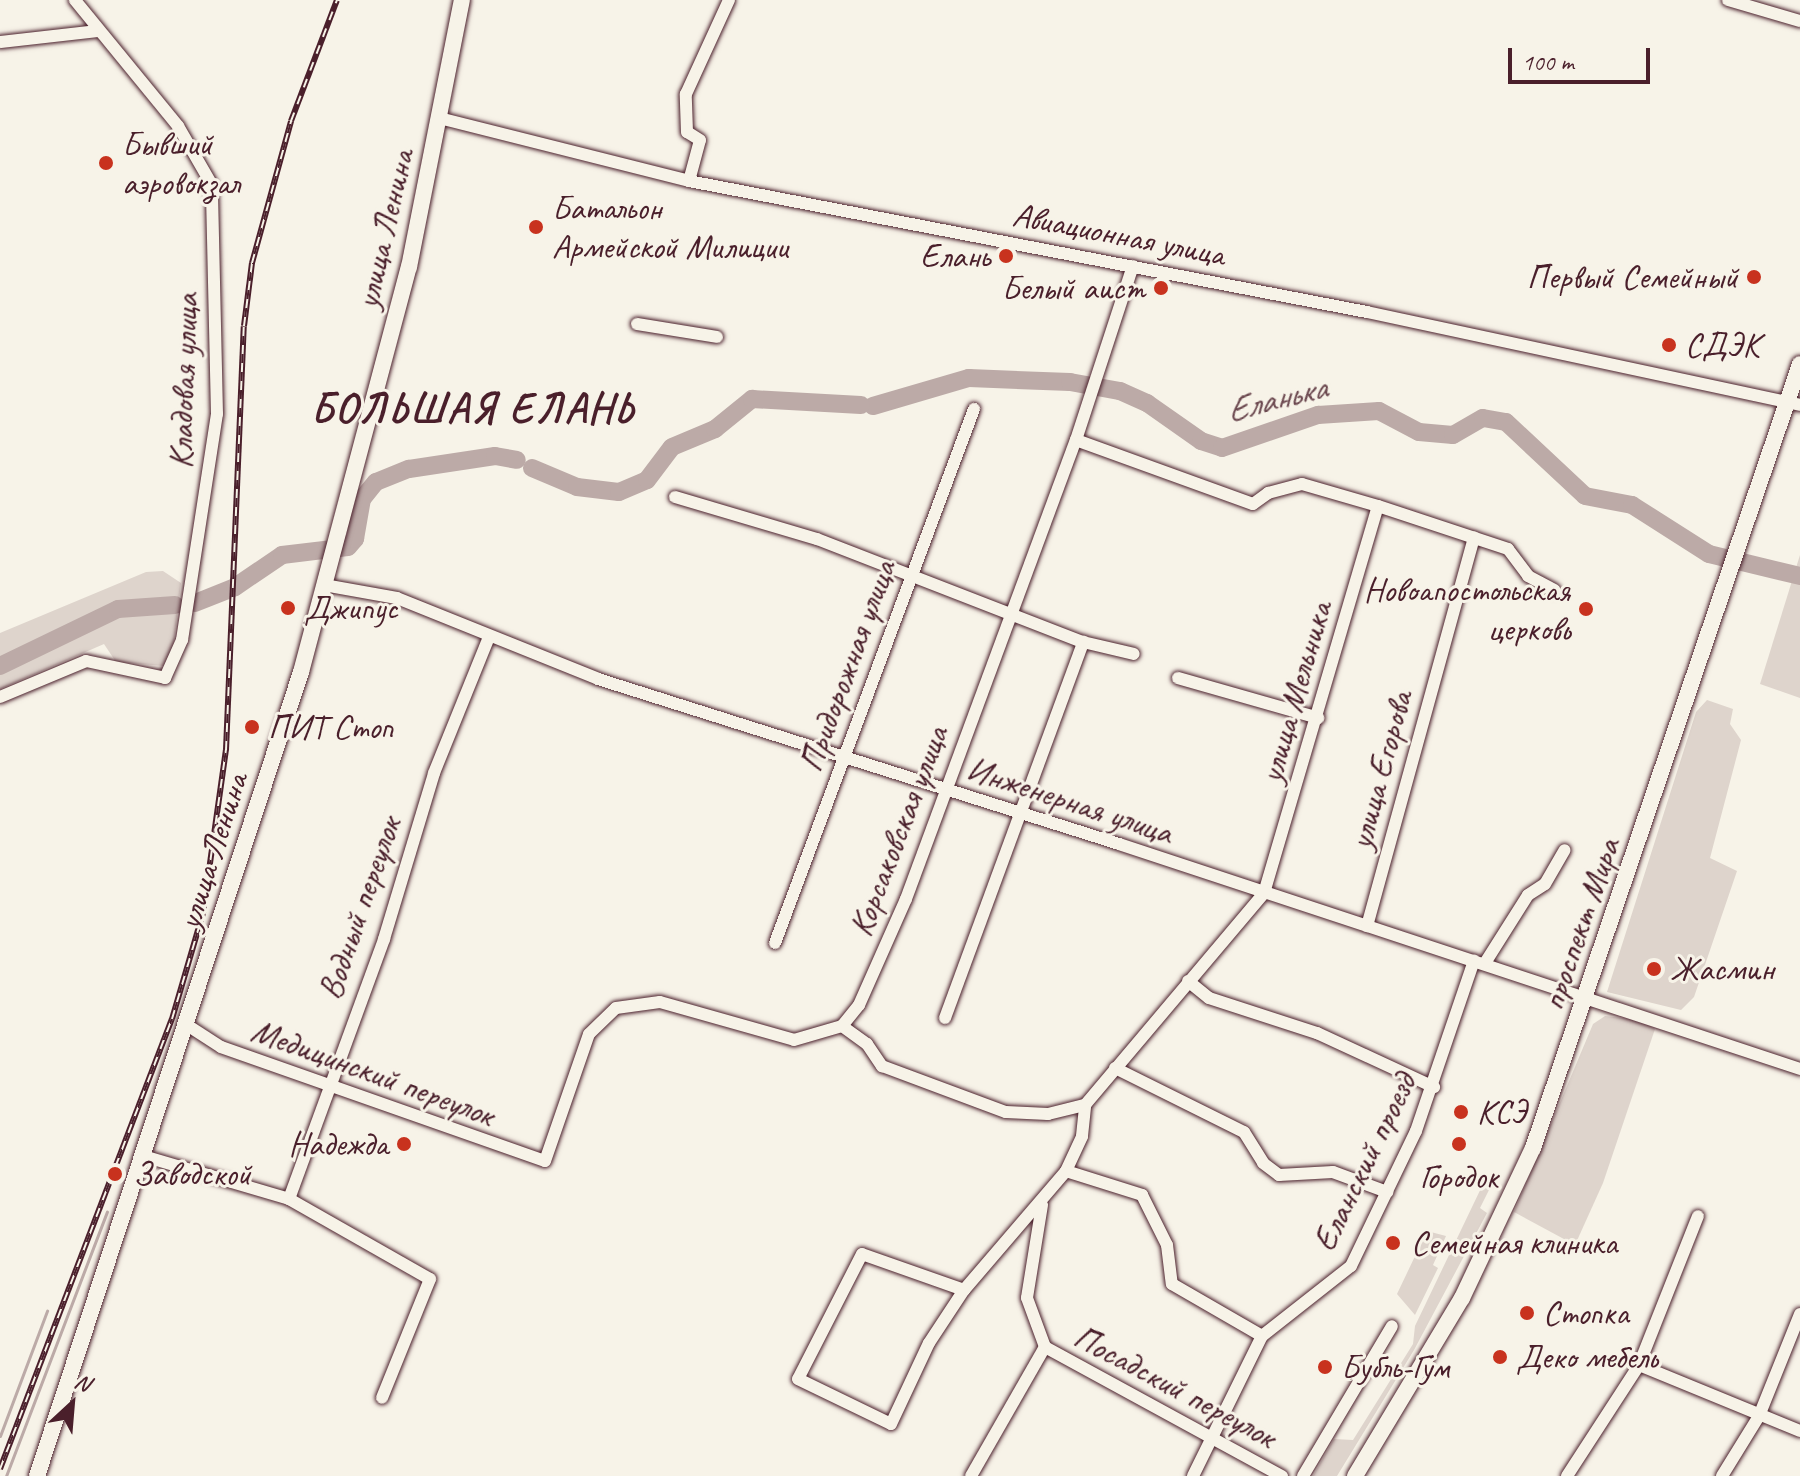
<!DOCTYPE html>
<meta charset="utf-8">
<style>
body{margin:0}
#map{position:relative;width:1800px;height:1476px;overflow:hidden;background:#f7f3e8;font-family:Caveat,sans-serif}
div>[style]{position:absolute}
.green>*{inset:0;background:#ded4cc}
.stream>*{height:3px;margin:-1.5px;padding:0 1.5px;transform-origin:1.5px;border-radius:1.5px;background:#bcaaa7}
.river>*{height:18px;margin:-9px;padding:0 9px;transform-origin:9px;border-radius:9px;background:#bcaaa7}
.roads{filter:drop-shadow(0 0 2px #4a1f2b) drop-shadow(0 0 2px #4a1f2b)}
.minor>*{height:12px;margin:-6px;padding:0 6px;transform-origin:6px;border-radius:6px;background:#f7f3e8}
.major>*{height:16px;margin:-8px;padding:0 8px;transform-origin:8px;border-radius:8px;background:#f7f3e8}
.rail>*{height:6px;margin-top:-3px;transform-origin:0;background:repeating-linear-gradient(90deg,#f7f3e8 0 9px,#4a1f2b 0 18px);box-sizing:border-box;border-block:2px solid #4a1f2b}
.dots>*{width:22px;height:22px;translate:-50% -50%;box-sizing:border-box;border:4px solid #f7f3e8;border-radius:50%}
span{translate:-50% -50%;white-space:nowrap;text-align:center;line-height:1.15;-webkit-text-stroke:6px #f7f3e8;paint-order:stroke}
.poi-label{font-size:34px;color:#4a1f2b}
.left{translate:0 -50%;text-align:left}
.right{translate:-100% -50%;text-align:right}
.street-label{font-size:34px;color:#4a1f2b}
.water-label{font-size:36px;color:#6c4950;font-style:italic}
.district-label{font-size:42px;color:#4a1f2b;font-weight:700;letter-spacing:2px}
.north{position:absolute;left:32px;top:1364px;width:80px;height:80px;-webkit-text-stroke:6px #f7f3e8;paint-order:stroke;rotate:26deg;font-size:22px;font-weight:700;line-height:32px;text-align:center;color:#4a1f2b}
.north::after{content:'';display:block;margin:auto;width:28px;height:36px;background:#4a1f2b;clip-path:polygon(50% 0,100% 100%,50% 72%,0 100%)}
.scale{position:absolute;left:1508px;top:48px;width:142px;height:36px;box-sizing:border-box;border:4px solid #4a1f2b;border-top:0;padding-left:10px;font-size:24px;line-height:28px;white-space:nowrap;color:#4a1f2b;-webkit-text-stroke:6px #f7f3e8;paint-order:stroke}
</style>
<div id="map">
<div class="green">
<div style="clip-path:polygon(1800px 555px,1800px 698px,1760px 684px)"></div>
<div style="clip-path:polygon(163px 571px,181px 583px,173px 649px,164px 666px,116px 662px,104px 644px,0 689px,0 633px,146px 572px)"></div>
<div style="clip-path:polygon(1707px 700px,1733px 709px,1730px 724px,1741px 740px,1710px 858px,1737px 871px,1694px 997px,1681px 1010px,1607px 992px,1696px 712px)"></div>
<div style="clip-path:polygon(1605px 1016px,1639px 1020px,1655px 1029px,1603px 1183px,1575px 1245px,1514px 1212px,1593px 1024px)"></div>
<div style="clip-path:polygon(1484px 1182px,1490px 1188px,1480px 1208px,1487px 1213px,1414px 1350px,1337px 1476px,1313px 1476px,1334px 1439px,1353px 1440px,1413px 1344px,1415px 1326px)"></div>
<div style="clip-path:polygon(1427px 1231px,1446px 1236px,1433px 1265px,1438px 1268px,1415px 1315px,1397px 1294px)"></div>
</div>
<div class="stream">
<div style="left:0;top:1436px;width:134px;rotate:-69.4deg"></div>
<div style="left:6px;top:1476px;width:283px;rotate:-69.1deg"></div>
</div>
<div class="river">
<div style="left:873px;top:406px;width:100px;rotate:-16.3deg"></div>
<div style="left:969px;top:378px;width:101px;rotate:2.3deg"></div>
<div style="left:1070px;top:382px;width:51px;rotate:10.2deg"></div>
<div style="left:1120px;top:391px;width:30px;rotate:24deg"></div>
<div style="left:1147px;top:403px;width:66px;rotate:35.1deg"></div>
<div style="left:1201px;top:441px;width:22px;rotate:18deg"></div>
<div style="left:1222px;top:448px;width:102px;rotate:-19deg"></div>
<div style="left:1318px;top:415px;width:61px;rotate:-3.8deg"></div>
<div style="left:1379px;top:411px;width:45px;rotate:27.7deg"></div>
<div style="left:1419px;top:432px;width:34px;rotate:5deg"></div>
<div style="left:1453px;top:435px;width:34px;rotate:-30deg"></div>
<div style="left:1483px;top:418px;width:23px;rotate:10deg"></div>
<div style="left:1506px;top:422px;width:108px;rotate:43.1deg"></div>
<div style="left:1585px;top:496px;width:48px;rotate:10.8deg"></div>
<div style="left:1632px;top:505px;width:91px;rotate:32.5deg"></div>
<div style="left:1709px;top:554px;width:94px;rotate:13.6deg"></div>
<div style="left:532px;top:468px;width:49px;rotate:22.9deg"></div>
<div style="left:577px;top:487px;width:42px;rotate:6.8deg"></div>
<div style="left:619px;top:492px;width:30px;rotate:-23deg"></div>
<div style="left:647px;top:480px;width:41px;rotate:-52.9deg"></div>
<div style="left:672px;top:447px;width:47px;rotate:-22.7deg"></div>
<div style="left:715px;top:429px;width:48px;rotate:-39deg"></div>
<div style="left:752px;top:399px;width:109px;rotate:3.2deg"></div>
<div style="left:195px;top:603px;width:43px;rotate:-21.8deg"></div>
<div style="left:235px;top:587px;width:57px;rotate:-34.2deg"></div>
<div style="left:282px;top:555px;width:66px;rotate:-6.9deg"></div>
<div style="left:348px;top:547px;width:11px;rotate:-49deg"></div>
<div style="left:355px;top:539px;width:41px;rotate:-80.1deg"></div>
<div style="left:362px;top:499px;width:22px;rotate:-51deg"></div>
<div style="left:376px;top:482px;width:35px;rotate:-22deg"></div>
<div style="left:409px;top:469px;width:87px;rotate:-8.6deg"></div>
<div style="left:495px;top:456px;width:22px;rotate:10deg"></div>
<div style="left:0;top:666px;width:131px;rotate:-25.8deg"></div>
<div style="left:118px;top:609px;width:57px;rotate:-4deg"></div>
</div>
<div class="roads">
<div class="minor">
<div style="left:1728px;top:0;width:75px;rotate:16.3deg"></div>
<div style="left:0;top:42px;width:99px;rotate:-6.4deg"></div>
<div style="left:439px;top:118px;width:258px;rotate:14.1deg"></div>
<div style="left:689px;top:181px;width:691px;rotate:10.94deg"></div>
<div style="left:1367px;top:312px;width:443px;rotate:12.1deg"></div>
<div style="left:689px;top:181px;width:42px;rotate:-75deg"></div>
<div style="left:700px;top:140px;width:15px;rotate:-148deg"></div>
<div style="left:687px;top:132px;width:38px;rotate:-92deg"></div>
<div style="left:686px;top:94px;width:103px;rotate:-65.4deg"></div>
<div style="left:637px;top:324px;width:81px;rotate:9.2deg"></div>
<div style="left:1076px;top:440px;width:188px;rotate:19.9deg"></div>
<div style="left:1253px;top:504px;width:19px;rotate:-36deg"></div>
<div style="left:1268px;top:493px;width:35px;rotate:-15deg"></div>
<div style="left:1302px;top:484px;width:79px;rotate:16.1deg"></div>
<div style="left:1378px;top:506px;width:137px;rotate:18.3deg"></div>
<div style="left:1508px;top:549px;width:34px;rotate:53deg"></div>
<div style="left:1528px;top:576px;width:30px;rotate:28deg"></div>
<div style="left:675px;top:497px;width:148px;rotate:16.5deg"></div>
<div style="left:817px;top:539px;width:285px;rotate:21.2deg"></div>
<div style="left:1083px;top:642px;width:52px;rotate:13.2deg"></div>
<div style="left:324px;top:585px;width:74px;rotate:10.1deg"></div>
<div style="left:397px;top:598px;width:217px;rotate:21.9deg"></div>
<div style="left:598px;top:679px;width:547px;rotate:17.57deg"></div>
<div style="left:1119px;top:844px;width:717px;rotate:18.28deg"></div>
<div style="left:1178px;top:678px;width:146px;rotate:15.9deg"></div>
<div style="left:0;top:697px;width:93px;rotate:-22.7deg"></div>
<div style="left:86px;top:661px;width:81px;rotate:12.1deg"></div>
<div style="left:165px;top:678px;width:42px;rotate:-65.9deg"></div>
<div style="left:182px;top:640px;width:229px;rotate:-81.2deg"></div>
<div style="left:217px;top:414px;width:229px;rotate:-91.3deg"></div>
<div style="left:212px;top:185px;width:68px;rotate:-120deg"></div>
<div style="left:178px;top:126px;width:163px;rotate:-129.3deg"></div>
<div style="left:1367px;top:926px;width:403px;rotate:-74.6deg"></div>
<div style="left:775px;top:943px;width:570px;rotate:-69.56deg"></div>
<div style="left:1485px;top:963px;width:80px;rotate:-57.7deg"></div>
<div style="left:1528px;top:895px;width:20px;rotate:-33deg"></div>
<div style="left:1545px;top:884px;width:39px;rotate:-60deg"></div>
<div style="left:1188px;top:981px;width:27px;rotate:39deg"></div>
<div style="left:1209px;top:998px;width:114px;rotate:18deg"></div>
<div style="left:1317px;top:1033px;width:129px;rotate:24.8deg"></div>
<div style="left:945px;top:1018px;width:401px;rotate:-69.8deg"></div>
<div style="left:187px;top:1025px;width:40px;rotate:32.9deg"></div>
<div style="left:221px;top:1047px;width:343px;rotate:19.4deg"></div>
<div style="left:545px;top:1161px;width:134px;rotate:-70.9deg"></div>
<div style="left:589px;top:1034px;width:37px;rotate:-44deg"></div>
<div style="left:616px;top:1008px;width:44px;rotate:-7.8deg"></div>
<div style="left:660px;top:1002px;width:139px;rotate:15.8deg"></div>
<div style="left:794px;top:1040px;width:50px;rotate:-16.3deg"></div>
<div style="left:842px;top:1026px;width:27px;rotate:-51deg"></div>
<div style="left:859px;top:1005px;width:116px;rotate:-66.1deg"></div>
<div style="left:906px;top:899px;width:489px;rotate:-69.7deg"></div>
<div style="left:1076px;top:440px;width:183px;rotate:-71.9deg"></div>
<div style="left:842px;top:1026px;width:31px;rotate:36deg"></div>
<div style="left:867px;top:1044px;width:27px;rotate:56deg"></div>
<div style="left:882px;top:1066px;width:132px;rotate:20.4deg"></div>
<div style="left:1006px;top:1112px;width:42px;rotate:2.7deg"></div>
<div style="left:1048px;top:1114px;width:38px;rotate:-14deg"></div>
<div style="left:1085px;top:1105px;width:277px;rotate:-49.8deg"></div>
<div style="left:1264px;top:893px;width:403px;rotate:-73.6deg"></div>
<div style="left:1115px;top:1068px;width:144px;rotate:26.4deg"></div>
<div style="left:1244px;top:1132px;width:36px;rotate:58deg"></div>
<div style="left:1263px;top:1163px;width:20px;rotate:37deg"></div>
<div style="left:1279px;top:1175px;width:54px;rotate:-3.2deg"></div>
<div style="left:1333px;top:1172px;width:58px;rotate:20.3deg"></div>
<div style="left:143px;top:1156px;width:152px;rotate:16.4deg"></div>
<div style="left:289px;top:1199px;width:162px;rotate:29.6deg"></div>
<div style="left:430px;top:1279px;width:128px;rotate:112deg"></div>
<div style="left:1066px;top:1171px;width:80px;rotate:17.5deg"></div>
<div style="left:1142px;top:1195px;width:56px;rotate:63.4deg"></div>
<div style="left:1167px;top:1245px;width:39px;rotate:83deg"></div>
<div style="left:1172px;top:1284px;width:104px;rotate:30deg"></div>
<div style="left:289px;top:1199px;width:277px;rotate:-69.9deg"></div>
<div style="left:384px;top:939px;width:173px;rotate:-73.2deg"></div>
<div style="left:434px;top:773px;width:147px;rotate:-68deg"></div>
<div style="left:1042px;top:1205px;width:94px;rotate:99.2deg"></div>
<div style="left:1027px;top:1298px;width:52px;rotate:69.8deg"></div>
<div style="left:1045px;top:1347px;width:270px;rotate:28.6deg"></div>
<div style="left:964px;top:1290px;width:108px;rotate:-160.6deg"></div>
<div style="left:862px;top:1254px;width:140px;rotate:117.1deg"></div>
<div style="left:798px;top:1379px;width:103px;rotate:25.8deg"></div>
<div style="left:891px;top:1424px;width:89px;rotate:-64.9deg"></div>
<div style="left:929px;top:1343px;width:64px;rotate:-56.6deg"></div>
<div style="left:964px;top:1290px;width:157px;rotate:-49.4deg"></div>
<div style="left:1066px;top:1171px;width:38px;rotate:-65deg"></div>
<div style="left:1082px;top:1136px;width:31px;rotate:-84deg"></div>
<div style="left:1639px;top:1365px;width:174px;rotate:22.3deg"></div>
<div style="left:971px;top:1476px;width:149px;rotate:-60.2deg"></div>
<div style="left:1193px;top:1476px;width:156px;rotate:-63.8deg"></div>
<div style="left:1262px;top:1336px;width:113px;rotate:-38.2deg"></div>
<div style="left:1351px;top:1266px;width:150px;rotate:-64.3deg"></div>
<div style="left:1416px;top:1131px;width:180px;rotate:-71.2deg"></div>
<div style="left:1303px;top:1476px;width:174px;rotate:-59.3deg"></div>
<div style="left:1567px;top:1476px;width:132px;rotate:-57deg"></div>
<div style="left:1639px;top:1365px;width:160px;rotate:-68.4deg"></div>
<div style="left:1722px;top:1476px;width:70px;rotate:-58.3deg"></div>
<div style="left:1759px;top:1416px;width:110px;rotate:-68.1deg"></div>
</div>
<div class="major">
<div style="left:37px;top:1476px;width:846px;rotate:-71.82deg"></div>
<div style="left:301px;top:672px;width:419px;rotate:-75.1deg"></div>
<div style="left:409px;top:267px;width:272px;rotate:-78.8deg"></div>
<div style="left:1355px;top:1476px;width:208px;rotate:-59deg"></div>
<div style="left:1462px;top:1298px;width:166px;rotate:-64.7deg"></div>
<div style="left:1533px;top:1148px;width:828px;rotate:-71.19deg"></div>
</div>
</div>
<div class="rail">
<div style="left:0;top:1469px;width:482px;rotate:-69.1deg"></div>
<div style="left:172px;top:1019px;width:110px;rotate:-73.7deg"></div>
<div style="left:203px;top:913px;width:165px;rotate:-82deg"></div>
<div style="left:226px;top:750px;width:424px;rotate:-87.6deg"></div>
<div style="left:244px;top:326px;width:64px;rotate:-82.8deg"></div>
<div style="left:252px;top:263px;width:147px;rotate:-74.6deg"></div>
<div style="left:291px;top:121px;width:129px;rotate:-69.2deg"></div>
</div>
<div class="dots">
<div style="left:106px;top:163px;background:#c8321e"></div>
<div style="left:536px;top:227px;background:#c8321e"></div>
<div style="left:1006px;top:256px;background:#c8321e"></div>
<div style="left:1754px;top:277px;background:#c8321e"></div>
<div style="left:1161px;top:288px;background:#c8321e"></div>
<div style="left:1669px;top:345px;background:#c8321e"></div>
<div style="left:288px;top:608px;background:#c8321e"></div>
<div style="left:1586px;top:609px;background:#c8321e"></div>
<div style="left:252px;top:727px;background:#c8321e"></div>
<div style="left:1654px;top:969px;background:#c8321e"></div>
<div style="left:1461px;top:1112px;background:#c8321e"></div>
<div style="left:404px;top:1144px;background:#c8321e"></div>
<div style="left:1459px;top:1144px;background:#c8321e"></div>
<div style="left:115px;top:1174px;background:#c8321e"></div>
<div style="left:1393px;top:1243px;background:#c8321e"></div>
<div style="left:1527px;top:1313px;background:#c8321e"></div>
<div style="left:1500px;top:1357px;background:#c8321e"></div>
<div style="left:1325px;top:1367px;background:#c8321e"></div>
</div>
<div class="poi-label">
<span class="left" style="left:122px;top:163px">Бывший<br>аэровокзал</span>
<span class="left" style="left:552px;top:227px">Батальон<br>Армейской Милиции</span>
<span class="right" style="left:990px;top:256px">Елань</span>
<span class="right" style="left:1738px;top:277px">Первый Семейный</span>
<span class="right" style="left:1145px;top:288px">Белый аист</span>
<span class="left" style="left:1685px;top:345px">СДЭК</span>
<span class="right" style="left:1570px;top:609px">Новоапостольская<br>церковь</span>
<span class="left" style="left:304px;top:608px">Джипус</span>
<span class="left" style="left:268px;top:727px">ПИТ Стоп</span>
<span class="left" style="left:1670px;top:969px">Жасмин</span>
<span class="left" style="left:1477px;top:1112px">КСЭ</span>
<span class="right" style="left:388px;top:1144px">Надежда</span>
<span class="left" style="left:133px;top:1174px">Заводской</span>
<span style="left:1459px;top:1177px">Городок</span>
<span class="left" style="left:1411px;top:1243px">Семейная клиника</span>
<span class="left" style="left:1543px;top:1313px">Стопка</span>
<span class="left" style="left:1516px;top:1357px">Деко мебель</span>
<span class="left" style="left:1341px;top:1367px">Бубль-Гум</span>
</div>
<div class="street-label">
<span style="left:384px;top:229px;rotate:-77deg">улица Ленина</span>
<span style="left:1119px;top:234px;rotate:11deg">Авиационная улица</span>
<span style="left:183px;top:381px;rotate:-88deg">Кладовая улица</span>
<span style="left:847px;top:666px;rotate:-70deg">Придорожная улица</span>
<span style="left:1295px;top:692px;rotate:-74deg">улица Мельника</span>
<span style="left:1380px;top:770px;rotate:-75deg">улица Егорова</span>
<span style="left:1070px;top:800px;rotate:18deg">Инженерная улица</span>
<span style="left:898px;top:831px;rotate:-69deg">Корсаковская улица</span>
<span style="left:212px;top:851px;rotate:-72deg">улица Ленина</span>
<span style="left:359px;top:908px;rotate:-71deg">Водный переулок</span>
<span style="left:1580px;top:924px;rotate:-71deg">проспект Мира</span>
<span style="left:373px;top:1072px;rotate:20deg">Медицинский переулок</span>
<span style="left:1364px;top:1162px;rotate:-64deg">Еланский проезд</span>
<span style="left:1175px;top:1386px;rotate:28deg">Посадский переулок</span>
</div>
<div class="water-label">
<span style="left:1276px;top:399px;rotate:-14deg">Еланька</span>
</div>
<div class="district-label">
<span style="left:473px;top:409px">БОЛЬШАЯ ЕЛАНЬ</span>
</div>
<div class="north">N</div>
<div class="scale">100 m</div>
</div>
